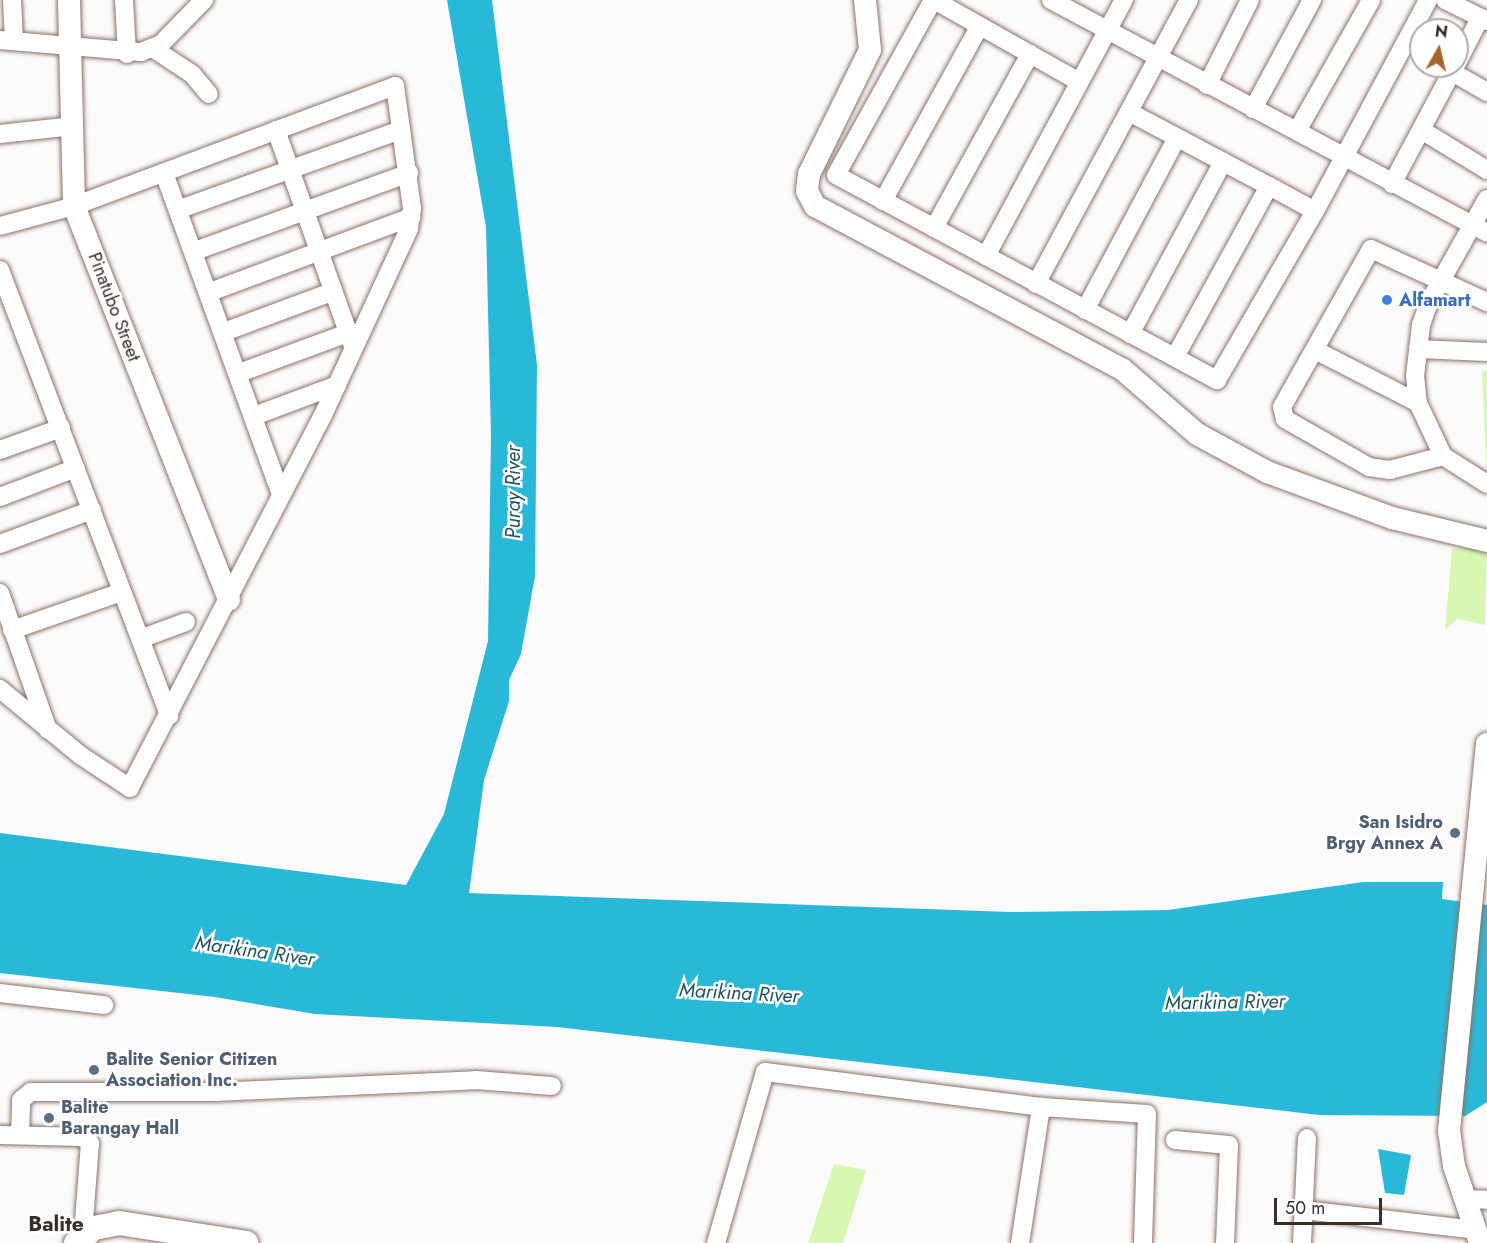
<!DOCTYPE html>
<style>
body{margin:0}
#map{position:relative;width:1487px;height:1243px;overflow:hidden;background:#fbfbfb;font-family:Jost,sans-serif}
div>[style]{position:absolute}
.green>*{inset:0;background:#d8f8b1}
.water>*{inset:0;background:#29b9d8}
.roads{filter:drop-shadow(0 0 2px #8c7065) drop-shadow(0 0 2px #8c7065)}
.minor>*{height:18px;margin:-9px;padding:0 9px;transform-origin:9px;border-radius:9px;background:#fff}
.tertiary>*{height:22px;margin:-11px;padding:0 11px;transform-origin:11px;border-radius:11px;background:#fff}
.secondary>*{height:24px;margin:-12px;padding:0 12px;transform-origin:12px;border-radius:12px;background:#fff}
.dots>*{width:16px;height:16px;translate:-50% -50%;box-sizing:border-box;border:3px solid #fff;border-radius:50%}
span{translate:-50% -50%;white-space:nowrap;text-align:center;line-height:1.15;-webkit-text-stroke:5px #fff;paint-order:stroke}
.shop-label{font-size:18px;color:#366cbe;font-weight:700}
.left{translate:0 -50%;text-align:left}
.street-label{font-size:18px;color:#392d29}
.service-label{font-size:18px;color:#4e5e75;font-weight:700}
.right{translate:-100% -50%;text-align:right}
.water-label{font-size:20px;color:#1e5562;font-style:italic}
.quarter-label{font-size:21px;color:#392d29;font-weight:700}
.north{position:absolute;left:1409px;top:18px;width:60px;height:60px;box-sizing:border-box;background:#fff;border:2px solid #b0aba9;border-radius:50%;rotate:8deg;font-size:16px;font-weight:700;line-height:24px;text-align:center;color:#392d29}
.north::after{content:'';display:block;margin:auto;width:21px;height:27px;background:#a5662d;clip-path:polygon(50% 0,100% 100%,50% 72%,0 100%)}
.scale{position:absolute;left:1274px;top:1198px;width:108px;height:27px;box-sizing:border-box;border:3px solid #392d29;border-top:0;padding-left:8px;font-size:18px;line-height:21px;white-space:nowrap;color:#392d29;-webkit-text-stroke:4px #fff;paint-order:stroke}
</style>
<div id="map">
<div class="green">
<div style="clip-path:polygon(1487px 370px,1487px 481px,1482px 372px)"></div>
<div style="clip-path:polygon(1479px 548px,1487px 554px,1485px 625px,1457px 619px,1445px 630px,1452px 549px)"></div>
<div style="clip-path:polygon(834px 1164px,866px 1170px,843px 1243px,808px 1243px)"></div>
</div>
<div class="water">
<div style="clip-path:polygon(447px 0,492px 0,537px 365px,535px 576px,521px 654px,509px 680px,509px 701px,484px 780px,469px 893px,1011px 912px,1168px 910px,1363px 882px,1443px 882px,1442px 899px,1487px 905px,1487px 1102px,1465px 1116px,1319px 1115px,557px 1027px,315px 1014px,215px 997px,0 973px,0 833px,406px 885px,444px 814px,488px 641px,491px 435px,486px 227px)"></div>
<div style="clip-path:polygon(1378px 1149px,1411px 1155px,1404px 1195px,1385px 1193px)"></div>
</div>
<div class="roads">
<div class="minor">
<div style="left:12px;top:0;width:41px;rotate:87.2deg"></div>
<div style="left:124px;top:0;width:54px;rotate:86.8deg"></div>
<div style="left:933px;top:0;width:200px;rotate:119deg"></div>
<div style="left:836px;top:175px;width:433px;rotate:28.3deg"></div>
<div style="left:1217px;top:380px;width:195px;rotate:-59.9deg"></div>
<div style="left:1315px;top:211px;width:52px;rotate:-151.5deg"></div>
<div style="left:1269px;top:186px;width:193px;rotate:118.8deg"></div>
<div style="left:934px;top:0;width:165px;rotate:29.4deg"></div>
<div style="left:1051px;top:0;width:494px;rotate:28.1deg"></div>
<div style="left:1445px;top:0;width:47px;rotate:26.6deg"></div>
<div style="left:0;top:40px;width:142px;rotate:4.9deg"></div>
<div style="left:141px;top:52px;width:22px;rotate:-22deg"></div>
<div style="left:161px;top:44px;width:62px;rotate:-45.7deg"></div>
<div style="left:154px;top:49px;width:45px;rotate:33.3deg"></div>
<div style="left:192px;top:74px;width:26px;rotate:50deg"></div>
<div style="left:1457px;top:63px;width:51px;rotate:-62.9deg"></div>
<div style="left:1452px;top:72px;width:40px;rotate:29.7deg"></div>
<div style="left:1207px;top:85px;width:95px;rotate:-63.2deg"></div>
<div style="left:1253px;top:109px;width:124px;rotate:-61.6deg"></div>
<div style="left:1129px;top:112px;width:158px;rotate:27.9deg"></div>
<div style="left:276px;top:130px;width:229px;rotate:70.4deg"></div>
<div style="left:1297px;top:131px;width:150px;rotate:-60.5deg"></div>
<div style="left:1423px;top:131px;width:75px;rotate:31.4deg"></div>
<div style="left:0;top:134px;width:74px;rotate:-6.2deg"></div>
<div style="left:164px;top:173px;width:342px;rotate:70deg"></div>
<div style="left:1392px;top:184px;width:134px;rotate:-61.9deg"></div>
<div style="left:1487px;top:199px;width:116px;rotate:119.4deg"></div>
<div style="left:1430px;top:300px;width:27px;rotate:110deg"></div>
<div style="left:1421px;top:325px;width:51px;rotate:96.7deg"></div>
<div style="left:1415px;top:376px;width:27px;rotate:84deg"></div>
<div style="left:1418px;top:403px;width:59px;rotate:64.7deg"></div>
<div style="left:1443px;top:456px;width:52px;rotate:32.5deg"></div>
<div style="left:883px;top:201px;width:199px;rotate:-61.1deg"></div>
<div style="left:180px;top:209px;width:235px;rotate:-19.7deg"></div>
<div style="left:1315px;top:211px;width:239px;rotate:-61.8deg"></div>
<div style="left:0;top:226px;width:77px;rotate:-15.1deg"></div>
<div style="left:74px;top:206px;width:343px;rotate:-20.5deg"></div>
<div style="left:395px;top:86px;width:124px;rotate:82.1deg"></div>
<div style="left:412px;top:209px;width:20px;rotate:99deg"></div>
<div style="left:409px;top:229px;width:205px;rotate:114.8deg"></div>
<div style="left:323px;top:415px;width:420px;rotate:117.4deg"></div>
<div style="left:130px;top:788px;width:60px;rotate:-146.6deg"></div>
<div style="left:80px;top:755px;width:104px;rotate:-140.5deg"></div>
<div style="left:934px;top:228px;width:199px;rotate:-61.1deg"></div>
<div style="left:195px;top:251px;width:228px;rotate:-20deg"></div>
<div style="left:986px;top:256px;width:291px;rotate:-61.7deg"></div>
<div style="left:0;top:270px;width:477px;rotate:69.2deg"></div>
<div style="left:1036px;top:284px;width:323px;rotate:-61.7deg"></div>
<div style="left:210px;top:292px;width:215px;rotate:-20.4deg"></div>
<div style="left:1085px;top:310px;width:195px;rotate:-61.9deg"></div>
<div style="left:224px;top:332px;width:117px;rotate:-20.4deg"></div>
<div style="left:1130px;top:334px;width:196px;rotate:-61.6deg"></div>
<div style="left:1418px;top:349px;width:69px;rotate:2.5deg"></div>
<div style="left:1315px;top:350px;width:116px;rotate:27.2deg"></div>
<div style="left:239px;top:373px;width:116px;rotate:-20.2deg"></div>
<div style="left:254px;top:416px;width:89px;rotate:-20.5deg"></div>
<div style="left:0;top:450px;width:65px;rotate:-19.8deg"></div>
<div style="left:1443px;top:456px;width:55px;rotate:165.2deg"></div>
<div style="left:1390px;top:470px;width:21px;rotate:-172deg"></div>
<div style="left:1369px;top:467px;width:97px;rotate:-150.3deg"></div>
<div style="left:1285px;top:419px;width:12px;rotate:-104deg"></div>
<div style="left:1282px;top:407px;width:181px;rotate:-60.6deg"></div>
<div style="left:1371px;top:249px;width:128px;rotate:24.6deg"></div>
<div style="left:0;top:497px;width:81px;rotate:-20.9deg"></div>
<div style="left:0;top:544px;width:98px;rotate:-20.3deg"></div>
<div style="left:0;top:593px;width:145px;rotate:70.7deg"></div>
<div style="left:12px;top:630px;width:116px;rotate:-19.1deg"></div>
<div style="left:140px;top:639px;width:49px;rotate:-20.3deg"></div>
<div style="left:0;top:993px;width:105px;rotate:6.6deg"></div>
<div style="left:0;top:1135px;width:82px;rotate:1.4deg"></div>
<div style="left:82px;top:1137px;width:10px;rotate:37deg"></div>
<div style="left:90px;top:1143px;width:92px;rotate:94.4deg"></div>
<div style="left:20px;top:1135px;width:35px;rotate:-88deg"></div>
<div style="left:21px;top:1100px;width:13px;rotate:-39deg"></div>
<div style="left:31px;top:1092px;width:184px"></div>
<div style="left:215px;top:1092px;width:261px;rotate:-2.6deg"></div>
<div style="left:476px;top:1080px;width:76px;rotate:4.5deg"></div>
<div style="left:1175px;top:1140px;width:54px;rotate:5.3deg"></div>
<div style="left:1229px;top:1145px;width:98px;rotate:92.3deg"></div>
<div style="left:1464px;top:1199px;width:23px;rotate:2deg"></div>
<div style="left:1304px;top:1210px;width:173px;rotate:6.6deg"></div>
<div style="left:716px;top:1243px;width:178px;rotate:-74deg"></div>
<div style="left:765px;top:1072px;width:278px;rotate:7.2deg"></div>
<div style="left:1041px;top:1107px;width:106px;rotate:3.8deg"></div>
<div style="left:1147px;top:1114px;width:129px;rotate:91.8deg"></div>
<div style="left:1020px;top:1243px;width:138px;rotate:-81.2deg"></div>
<div style="left:1302px;top:1243px;width:105px;rotate:-87.3deg"></div>
</div>
<div class="tertiary">
<div style="left:69px;top:0;width:206px;rotate:88.6deg"></div>
<div style="left:74px;top:206px;width:423px;rotate:68.5deg"></div>
<div style="left:865px;top:0;width:50px;rotate:84.3deg"></div>
<div style="left:870px;top:50px;width:138px;rotate:116.2deg"></div>
<div style="left:809px;top:174px;width:17px;rotate:97deg"></div>
<div style="left:807px;top:191px;width:17px;rotate:62deg"></div>
<div style="left:815px;top:206px;width:348px;rotate:28deg"></div>
<div style="left:1122px;top:369px;width:99px;rotate:40.9deg"></div>
<div style="left:1197px;top:434px;width:80px;rotate:28.5deg"></div>
<div style="left:1267px;top:472px;width:133px;rotate:20.2deg"></div>
<div style="left:1392px;top:518px;width:98px;rotate:13.6deg"></div>
<div style="left:1480px;top:1243px;width:81px;rotate:-108.7deg"></div>
<div style="left:1454px;top:1166px;width:35px;rotate:-98deg"></div>
<div style="left:1449px;top:1131px;width:389px;rotate:-84.4deg"></div>
</div>
<div class="secondary">
<div style="left:76px;top:1243px;width:23px;rotate:-40deg"></div>
<div style="left:94px;top:1228px;width:25px;rotate:-11deg"></div>
<div style="left:119px;top:1223px;width:129px;rotate:8.9deg"></div>
</div>
</div>
<div class="dots">
<div style="left:1387px;top:300px;background:#3f7fe0"></div>
<div style="left:1455px;top:833px;background:#5c6f8a"></div>
<div style="left:94px;top:1070px;background:#5c6f8a"></div>
<div style="left:49px;top:1118px;background:#5c6f8a"></div>
</div>
<div class="shop-label">
<span class="left" style="left:1399px;top:300px">Alfamart</span>
</div>
<div class="street-label">
<span style="left:114px;top:307px;rotate:69deg">Pinatubo Street</span>
</div>
<div class="service-label">
<span class="right" style="left:1443px;top:833px">San Isidro<br>Brgy Annex A</span>
<span class="left" style="left:106px;top:1070px">Balite Senior Citizen<br>Association Inc.</span>
<span class="left" style="left:61px;top:1118px">Balite<br>Barangay Hall</span>
</div>
<div class="water-label">
<span style="left:513px;top:492px;rotate:-90deg">Puray River</span>
<span style="left:255px;top:951px;rotate:8deg">Marikina River</span>
<span style="left:739px;top:993px;rotate:3deg">Marikina River</span>
<span style="left:1225px;top:1002px;rotate:-1deg">Marikina River</span>
</div>
<div class="quarter-label">
<span style="left:56px;top:1224px">Balite</span>
</div>
<div class="north">N</div>
<div class="scale">50 m</div>
</div>
